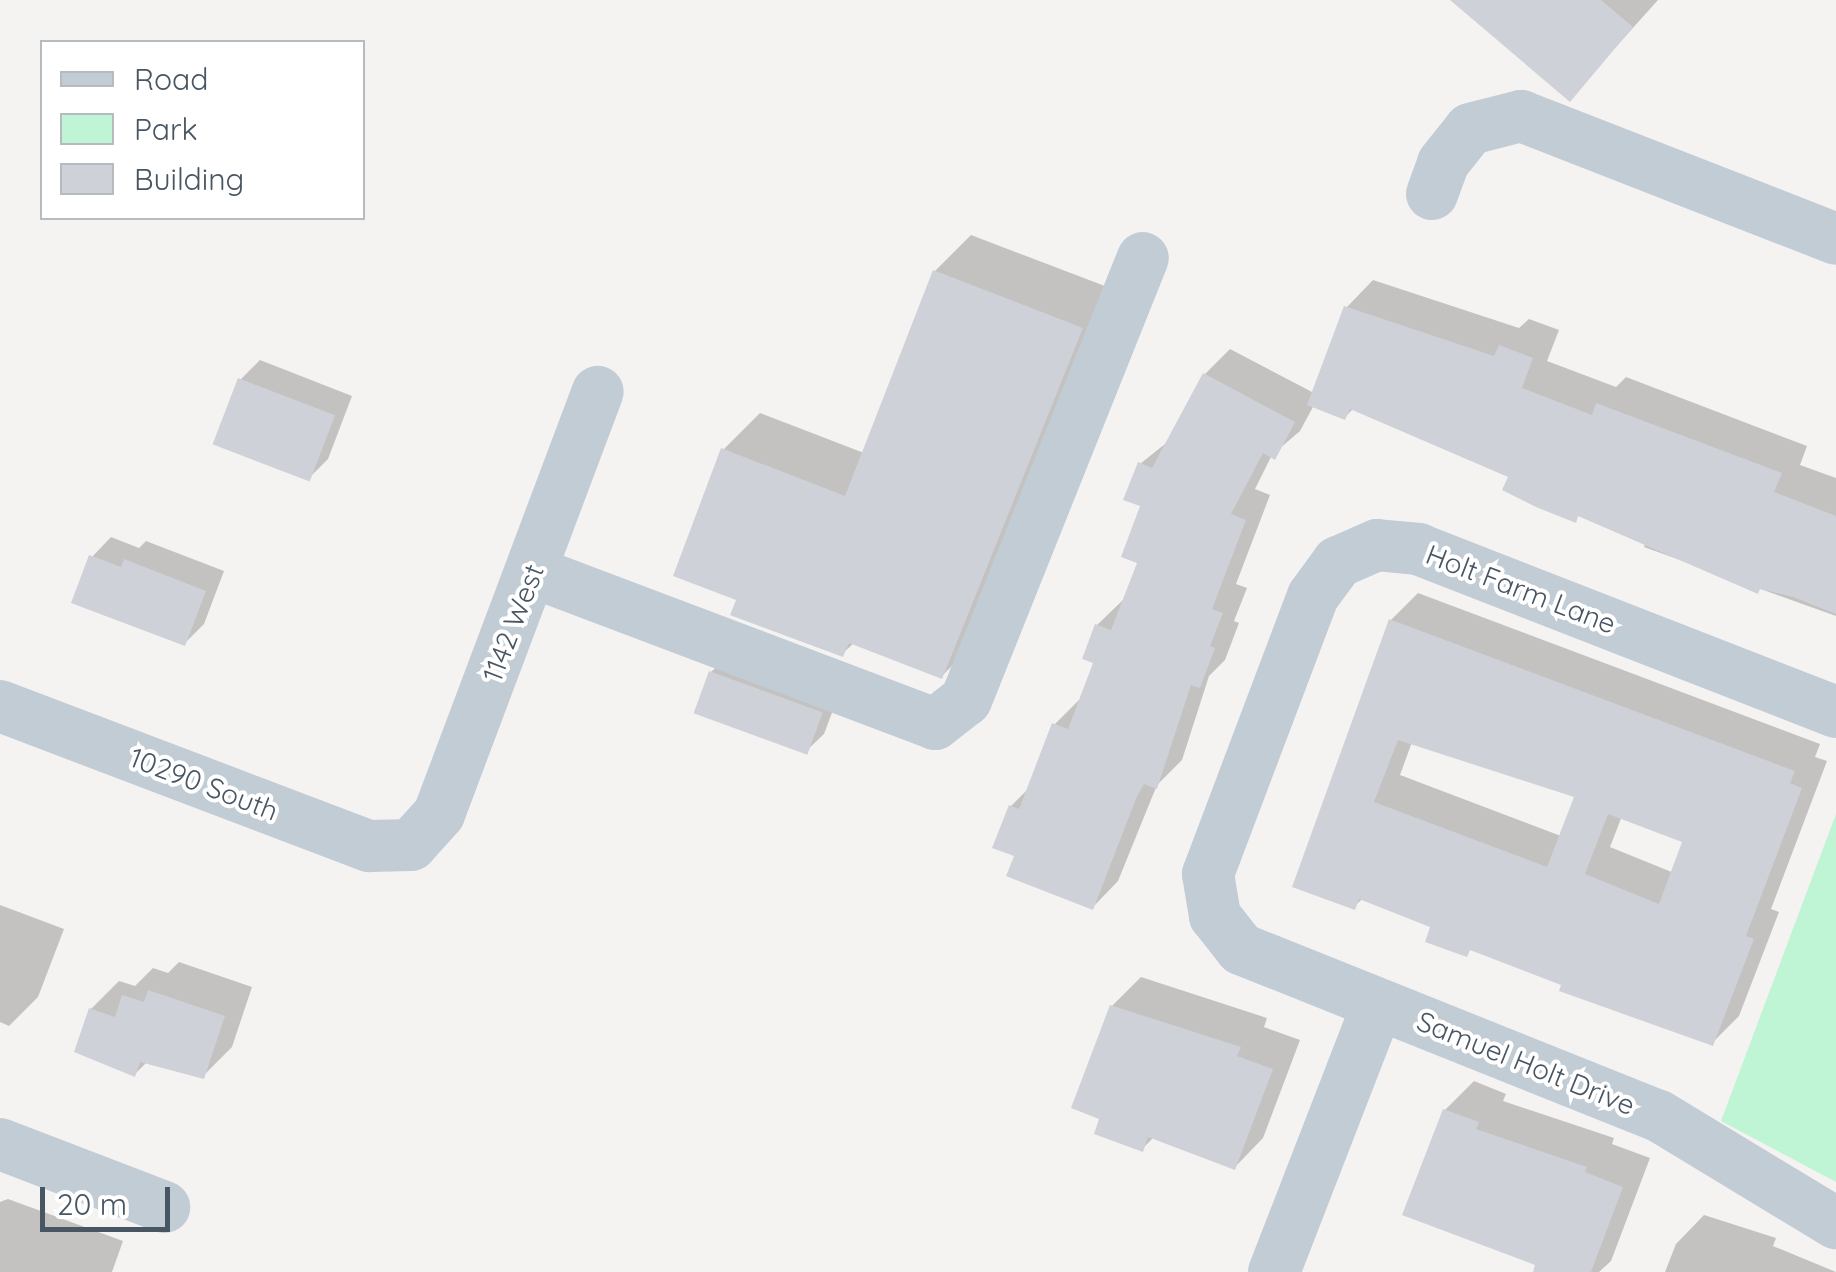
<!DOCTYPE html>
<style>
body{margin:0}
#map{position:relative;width:1836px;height:1272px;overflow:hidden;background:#f5f2f2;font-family:Quicksand,sans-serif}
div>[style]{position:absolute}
.green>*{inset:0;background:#bff4d5}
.shadow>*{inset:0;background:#0003}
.building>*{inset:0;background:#ced1d8;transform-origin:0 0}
.minor>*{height:52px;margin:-26px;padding:0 26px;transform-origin:26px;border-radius:26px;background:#c2ccd5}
span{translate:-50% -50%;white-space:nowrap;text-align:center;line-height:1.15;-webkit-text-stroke:8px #fff;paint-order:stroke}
.street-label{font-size:28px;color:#485562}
.legend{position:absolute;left:40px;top:40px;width:325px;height:180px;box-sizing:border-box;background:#fff;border:2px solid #b6bbc0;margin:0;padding:12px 18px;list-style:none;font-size:30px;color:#485562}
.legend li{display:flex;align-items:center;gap:20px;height:50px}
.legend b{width:50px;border:2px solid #b6bbc0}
.scale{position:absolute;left:40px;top:1187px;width:130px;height:45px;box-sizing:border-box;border:5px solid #485562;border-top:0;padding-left:12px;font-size:30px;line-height:35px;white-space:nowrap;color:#485562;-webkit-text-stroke:8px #fff;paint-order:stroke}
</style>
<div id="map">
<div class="green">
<div style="clip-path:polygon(1836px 814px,1836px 1182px,1721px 1121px)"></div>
</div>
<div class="shadow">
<div style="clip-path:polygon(1453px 0,1658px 0,1570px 98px)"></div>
<div style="clip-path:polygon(971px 235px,1118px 291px,978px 639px,942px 676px,854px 643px,842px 654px,739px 599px,723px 450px,760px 413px,864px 453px,935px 271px)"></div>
<div style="clip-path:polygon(1373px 280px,1519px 328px,1529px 319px,1559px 330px,1547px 361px,1616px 387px,1626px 377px,1807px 446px,1800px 465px,1836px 478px,1836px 616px,1644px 547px,1646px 541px,1580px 514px,1575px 520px,1511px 475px,1354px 408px,1345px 417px,1314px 405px,1300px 431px,1272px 455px,1255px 489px,1270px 495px,1236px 584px,1247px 588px,1234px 621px,1239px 623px,1225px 660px,1209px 676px,1182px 760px,1157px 785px,1118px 881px,1093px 907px,1017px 855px,1011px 806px,1031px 786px,1054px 725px,1080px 699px,1096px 661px,1097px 625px,1123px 600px,1140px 562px,1140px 464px,1170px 440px,1205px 374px,1230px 349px,1314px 393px,1346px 308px)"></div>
<div style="clip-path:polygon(260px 360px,352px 396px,328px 459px,309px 478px,240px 380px)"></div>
<div style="clip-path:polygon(111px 537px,139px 548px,146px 541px,224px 571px,204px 624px,184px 644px,92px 557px)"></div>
<div style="clip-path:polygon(evenodd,1418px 593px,1820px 744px,1815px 757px,1827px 761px,1771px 909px,1779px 912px,1739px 1016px,1712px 1043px,1472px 948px,1466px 954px,1434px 925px,1363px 898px,1354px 907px,1391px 620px,1418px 593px,1412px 742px,1577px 795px,1561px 836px,1400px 775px,1412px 742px,1418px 593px,1622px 816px,1686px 841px,1674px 873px,1610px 847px,1622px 816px)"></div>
<div style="clip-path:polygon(731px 653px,839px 694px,824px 734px,804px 753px,711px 672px)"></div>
<div style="clip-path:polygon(0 905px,64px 929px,38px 997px,9px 1026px,0 1022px)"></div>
<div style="clip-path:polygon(179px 962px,252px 987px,232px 1047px,203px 1076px,147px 1062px,135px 1074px,91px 1009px,119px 981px,135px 986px,153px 968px,168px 973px)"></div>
<div style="clip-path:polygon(1141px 977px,1267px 1018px,1264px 1027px,1300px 1040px,1263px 1138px,1235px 1167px,1154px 1137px,1142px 1149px,1102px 1118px,1112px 1006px)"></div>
<div style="clip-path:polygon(1474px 1081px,1506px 1094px,1503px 1101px,1614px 1138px,1612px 1144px,1650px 1158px,1611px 1261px,1599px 1272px,1537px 1272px,1538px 1263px,1445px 1110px)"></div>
<div style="clip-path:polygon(8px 1199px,123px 1241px,112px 1272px,0 1272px,0 1202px)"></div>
<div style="clip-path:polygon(1704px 1215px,1776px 1238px,1773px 1246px,1836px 1272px,1665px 1272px,1676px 1244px)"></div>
</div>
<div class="building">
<div style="clip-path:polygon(1450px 0,1601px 0,1633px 27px,1570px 102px)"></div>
<div style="clip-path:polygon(933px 270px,1083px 328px,942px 679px,849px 643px,843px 657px,730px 615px,736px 600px,673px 576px,721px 448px,845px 496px)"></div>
<div style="clip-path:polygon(1344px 306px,1494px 356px,1499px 345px,1533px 358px,1522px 388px,1592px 415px,1596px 403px,1782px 473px,1774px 492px,1836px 516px,1836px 614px,1793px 597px,1760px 589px,1758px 594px,1578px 516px,1576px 523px,1536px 507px,1502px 490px,1508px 477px,1350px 409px,1345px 420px,1307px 405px)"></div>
<div style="clip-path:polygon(1203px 373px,1295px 422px,1275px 460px,1263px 453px,1231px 514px,1246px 520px,1212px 609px,1223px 613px,1210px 646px,1215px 648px,1200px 688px,1191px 685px,1157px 789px,1144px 784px,1137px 796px,1093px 910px,1006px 876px,1014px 856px,992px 848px,1009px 805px,1019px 809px,1052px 723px,1068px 729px,1093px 663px,1082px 659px,1095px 624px,1111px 630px,1137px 563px,1121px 557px,1140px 506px,1123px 500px,1138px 462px,1152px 468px)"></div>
<div style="left:238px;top:378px;width:104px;height:71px;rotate:21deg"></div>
<div style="clip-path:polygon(89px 555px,121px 567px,124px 559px,206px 591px,185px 646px,71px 603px)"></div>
<div style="clip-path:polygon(evenodd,1389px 619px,1795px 771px,1790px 783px,1802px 788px,1746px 936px,1754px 939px,1713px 1046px,1559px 991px,1561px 985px,1470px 950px,1467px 957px,1425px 942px,1430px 927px,1359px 899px,1355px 910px,1292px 887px,1389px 619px,1398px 740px,1574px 797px,1547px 867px,1374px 802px,1398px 740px,1389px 619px,1608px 814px,1682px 842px,1659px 904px,1585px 874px,1608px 814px)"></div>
<div style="left:709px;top:671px;width:121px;height:45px;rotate:20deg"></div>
<div style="clip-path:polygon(148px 990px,225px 1016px,204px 1079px,140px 1062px,135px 1077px,74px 1052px,89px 1008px,115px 1017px,122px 995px,144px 1002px)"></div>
<div style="clip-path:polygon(1110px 1005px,1241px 1047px,1237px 1056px,1273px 1069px,1235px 1170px,1148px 1137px,1143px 1152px,1094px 1134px,1099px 1119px,1071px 1108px)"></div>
<div style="clip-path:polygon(1443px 1109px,1479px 1122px,1476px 1129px,1587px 1167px,1585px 1172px,1623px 1187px,1591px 1272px,1533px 1272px,1535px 1265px,1402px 1215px)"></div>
</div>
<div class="minor">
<div style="left:1432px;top:194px;width:33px;rotate:-70deg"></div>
<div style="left:1443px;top:163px;width:43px;rotate:-51.5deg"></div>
<div style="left:1470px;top:129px;width:53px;rotate:-14.3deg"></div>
<div style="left:1521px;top:116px;width:338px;rotate:21.3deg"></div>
<div style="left:533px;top:572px;width:430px;rotate:20.7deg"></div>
<div style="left:935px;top:724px;width:39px;rotate:-38deg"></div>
<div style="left:966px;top:700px;width:476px;rotate:-68.2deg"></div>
<div style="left:0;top:706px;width:395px;rotate:20.8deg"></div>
<div style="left:369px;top:846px;width:42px;rotate:-1.4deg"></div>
<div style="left:411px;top:845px;width:42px;rotate:-47.9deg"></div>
<div style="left:439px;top:814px;width:451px;rotate:-69.4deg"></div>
<div style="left:1836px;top:712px;width:448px;rotate:-158.7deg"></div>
<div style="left:1419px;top:549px;width:42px;rotate:-174.6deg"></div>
<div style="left:1377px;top:545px;width:43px;rotate:156.4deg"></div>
<div style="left:1338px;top:562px;width:42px;rotate:126.3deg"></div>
<div style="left:1313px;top:596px;width:297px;rotate:110.7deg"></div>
<div style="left:1208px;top:874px;width:43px;rotate:80.5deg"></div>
<div style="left:1215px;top:916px;width:42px;rotate:51.8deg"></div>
<div style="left:1241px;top:949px;width:450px;rotate:21.8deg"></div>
<div style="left:1659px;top:1116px;width:207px;rotate:31.2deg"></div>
<div style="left:0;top:1144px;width:176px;rotate:21deg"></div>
<div style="left:1274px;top:1272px;width:287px;rotate:-68.8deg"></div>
</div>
<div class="street-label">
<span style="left:1521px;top:589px;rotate:21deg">Holt Farm Lane</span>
<span style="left:513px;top:623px;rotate:-69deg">1142 West</span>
<span style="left:204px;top:784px;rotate:21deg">10290 South</span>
<span style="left:1526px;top:1063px;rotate:22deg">Samuel Holt Drive</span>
</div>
<ul class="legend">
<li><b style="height:12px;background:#c2ccd5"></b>Road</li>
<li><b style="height:28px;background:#bff4d5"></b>Park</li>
<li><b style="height:28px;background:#ced1d8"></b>Building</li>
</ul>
<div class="scale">20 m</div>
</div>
